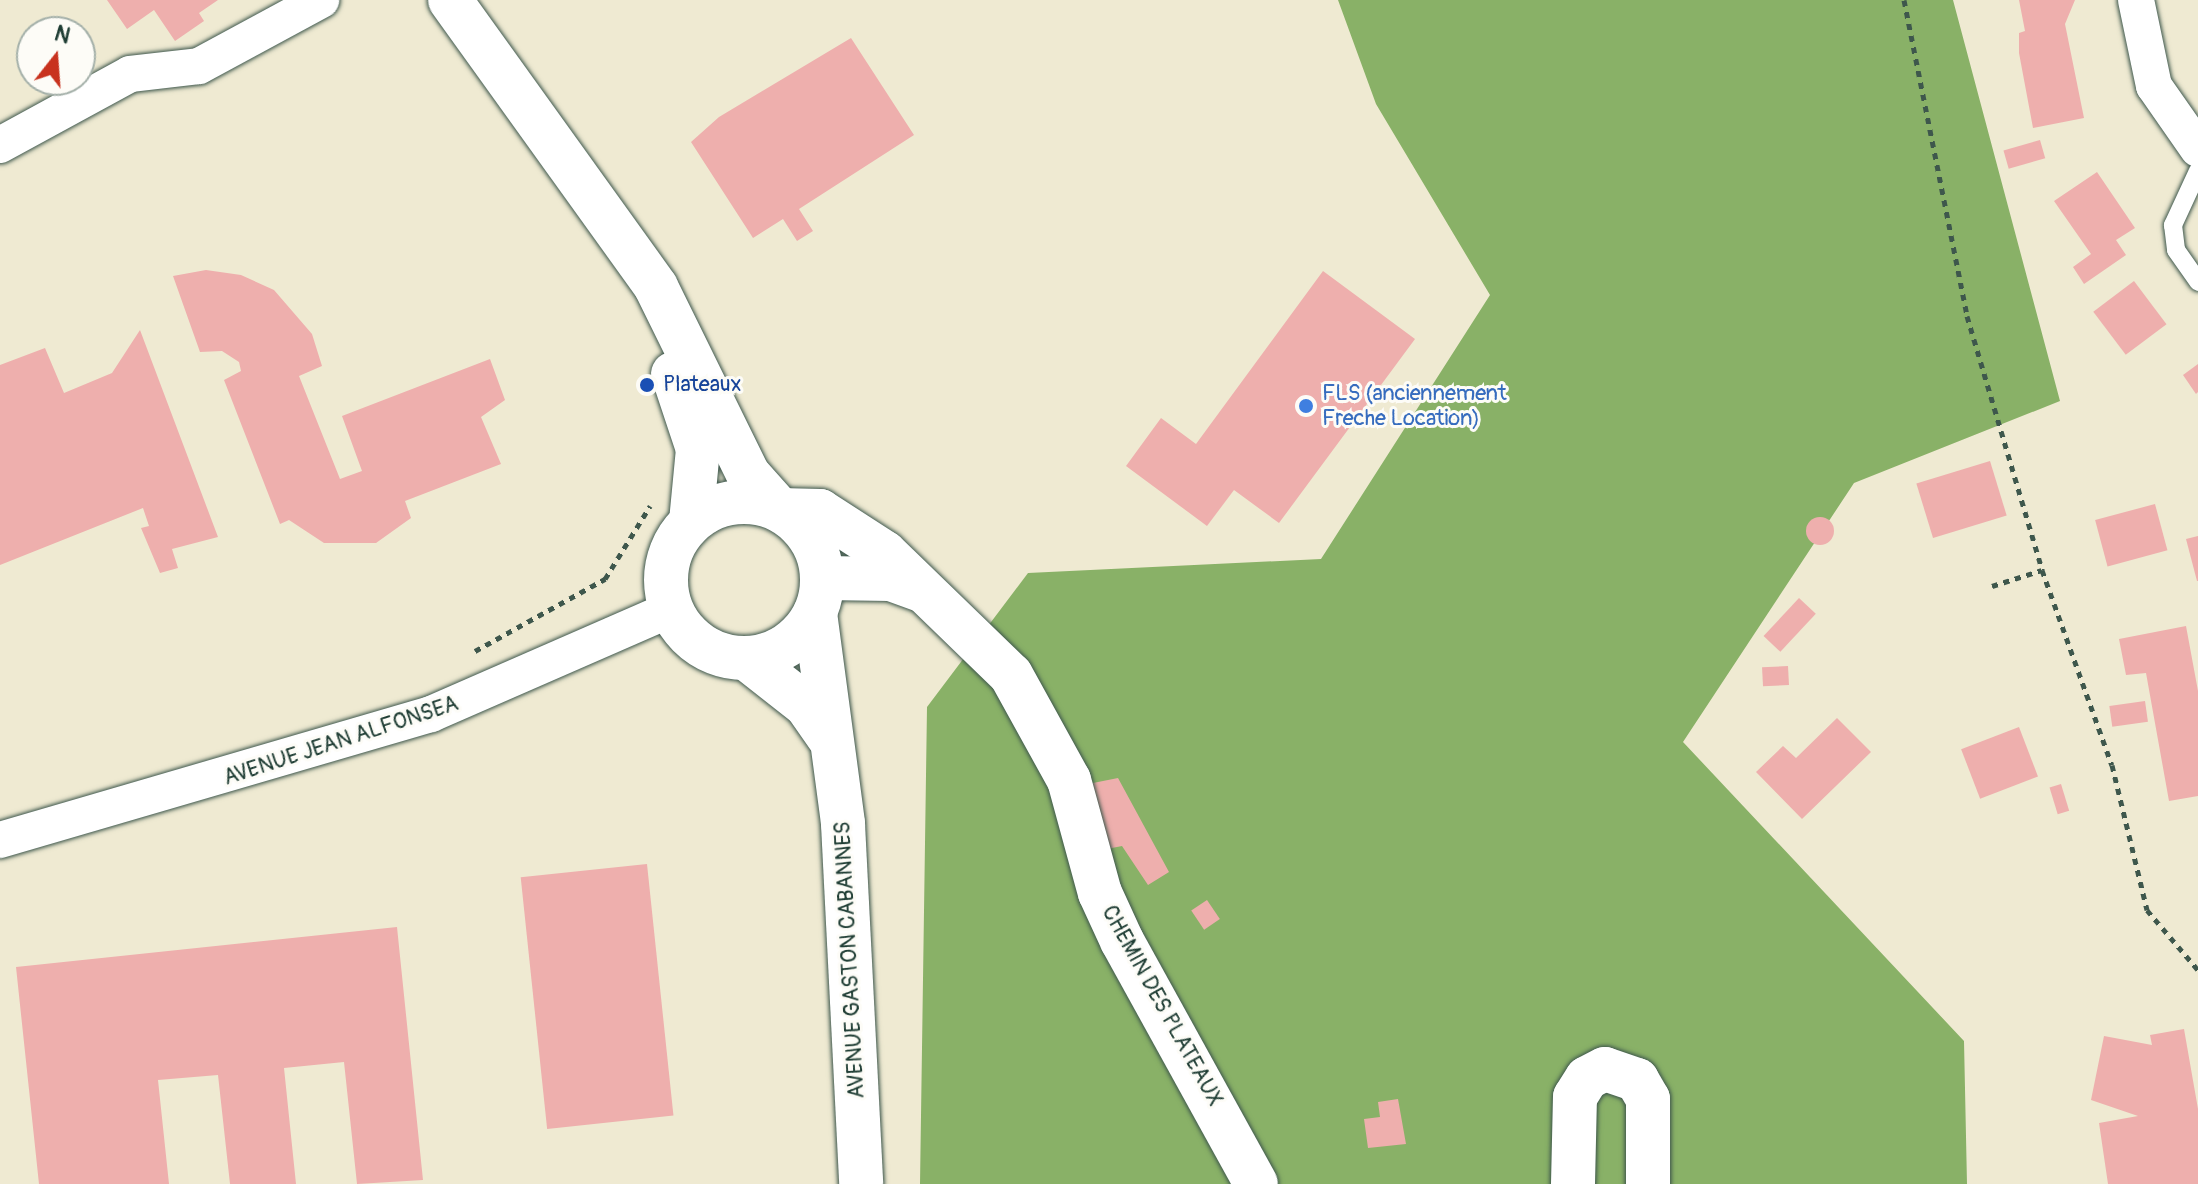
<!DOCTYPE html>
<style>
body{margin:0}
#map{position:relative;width:2198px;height:1184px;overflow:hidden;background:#efead2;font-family:Pangolin,sans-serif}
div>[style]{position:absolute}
.forest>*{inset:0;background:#89b167}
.building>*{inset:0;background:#eeafad;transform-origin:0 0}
.round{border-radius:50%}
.path>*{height:5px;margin-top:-2.5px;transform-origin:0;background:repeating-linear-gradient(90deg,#3e574c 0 6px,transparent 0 12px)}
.roads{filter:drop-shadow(0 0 2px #3e574c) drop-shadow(0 0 2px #3e574c)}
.lane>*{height:18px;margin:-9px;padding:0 9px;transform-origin:9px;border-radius:9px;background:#fff}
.street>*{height:36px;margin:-18px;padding:0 18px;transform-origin:18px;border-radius:18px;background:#fff}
.secondary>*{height:44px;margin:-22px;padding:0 22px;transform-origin:22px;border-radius:22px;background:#fff}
.secondary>.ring{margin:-22px;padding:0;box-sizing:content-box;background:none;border:44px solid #fff;border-radius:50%}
.dots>*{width:22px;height:22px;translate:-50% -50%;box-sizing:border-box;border:4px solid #fdfcf7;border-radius:50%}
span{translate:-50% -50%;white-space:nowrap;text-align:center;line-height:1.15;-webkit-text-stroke:6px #fdfcf7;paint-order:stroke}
.transit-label{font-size:22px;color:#164399}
.left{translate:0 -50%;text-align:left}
.shop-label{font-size:22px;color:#366cbe}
.street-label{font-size:22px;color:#1f3d34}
.north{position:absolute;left:16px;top:16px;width:80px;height:80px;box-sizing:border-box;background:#fdfcf7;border:2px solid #a4b0a9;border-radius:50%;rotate:17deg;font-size:22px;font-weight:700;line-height:32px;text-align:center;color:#1f3d34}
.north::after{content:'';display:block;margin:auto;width:28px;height:36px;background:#c8321e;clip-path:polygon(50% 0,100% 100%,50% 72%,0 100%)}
</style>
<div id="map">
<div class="forest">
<div style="clip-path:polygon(1338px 0,1953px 0,2060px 401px,1854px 483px,1683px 742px,1964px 1041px,1967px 1184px,920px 1184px,927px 707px,1028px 573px,1321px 559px,1490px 295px,1376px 104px)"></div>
</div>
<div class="building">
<div style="clip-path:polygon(107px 0,218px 0,199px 13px,204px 21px,175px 41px,154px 10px,127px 29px)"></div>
<div style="clip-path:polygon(2019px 0,2075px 0,2065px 24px,2084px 118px,2033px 128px,2019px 53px,2019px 33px,2025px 31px)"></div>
<div style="clip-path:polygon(851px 38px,914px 135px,799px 209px,813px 231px,797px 241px,783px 219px,753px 238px,691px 142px,719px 117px)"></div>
<div style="left:2040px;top:140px;width:19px;height:38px;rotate:74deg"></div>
<div style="clip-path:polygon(2097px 172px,2135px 228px,2116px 240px,2126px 255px,2084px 284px,2073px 267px,2091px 254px,2054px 201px)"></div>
<div style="clip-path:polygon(206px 270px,241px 275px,274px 290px,312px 334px,322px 366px,299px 376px,340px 479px,362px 471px,342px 416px,490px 359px,505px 400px,481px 417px,501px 464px,405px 501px,411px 518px,376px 543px,324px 543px,289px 520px,280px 524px,224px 380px,241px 371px,239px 362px,222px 351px,200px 352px,173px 276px)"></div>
<div style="clip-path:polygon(1323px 271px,1415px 339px,1279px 523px,1234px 490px,1207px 526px,1126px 466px,1161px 418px,1196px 444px)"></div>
<div style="left:2134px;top:281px;width:54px;height:51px;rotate:53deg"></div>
<div style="clip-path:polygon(140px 330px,218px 537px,172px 549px,178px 568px,160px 573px,141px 528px,149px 526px,143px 508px,0 565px,0 365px,45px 348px,64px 393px,112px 373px)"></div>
<div style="clip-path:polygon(2198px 364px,2198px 392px,2196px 394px,2183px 375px)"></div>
<div style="left:1990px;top:461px;width:57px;height:77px;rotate:73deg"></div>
<div style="left:2155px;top:504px;width:48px;height:62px;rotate:75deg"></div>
<div class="round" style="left:1806px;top:517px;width:28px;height:28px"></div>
<div style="clip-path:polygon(2198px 536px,2198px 581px,2197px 581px,2186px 539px)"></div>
<div style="left:1799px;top:598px;width:23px;height:52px;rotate:43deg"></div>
<div style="clip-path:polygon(2186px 626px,2198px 691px,2198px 796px,2169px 801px,2146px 673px,2126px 675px,2119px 639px)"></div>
<div style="left:1788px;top:666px;width:19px;height:26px;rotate:87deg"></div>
<div style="left:2145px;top:701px;width:21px;height:36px;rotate:82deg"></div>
<div style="clip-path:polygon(1837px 718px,1871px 752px,1802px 819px,1756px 772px,1783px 746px,1796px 758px)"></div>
<div style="left:2019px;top:727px;width:53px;height:62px;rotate:69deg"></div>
<div style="clip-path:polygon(1118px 778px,1169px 872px,1148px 885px,1122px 846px,1102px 850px,1088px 784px)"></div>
<div style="left:2061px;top:784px;width:28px;height:12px;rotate:73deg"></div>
<div style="left:647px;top:864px;width:253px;height:127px;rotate:84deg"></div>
<div style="left:1207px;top:900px;width:23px;height:19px;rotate:56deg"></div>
<div style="clip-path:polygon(397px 927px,423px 1180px,357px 1184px,344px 1062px,284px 1068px,296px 1184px,230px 1184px,218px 1075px,158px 1080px,169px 1184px,39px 1184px,16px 967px)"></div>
<div style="clip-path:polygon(2184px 1029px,2198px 1109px,2198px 1184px,2108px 1184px,2099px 1123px,2138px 1116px,2091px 1100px,2104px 1036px,2152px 1045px,2150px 1035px)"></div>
<div style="clip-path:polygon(1398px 1099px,1406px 1144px,1368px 1148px,1364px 1119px,1380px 1117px,1378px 1102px)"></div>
</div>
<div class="path">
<div style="left:1904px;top:0;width:322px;rotate:78.7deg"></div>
<div style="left:1967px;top:316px;width:265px;rotate:73.5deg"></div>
<div style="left:2042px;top:570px;width:207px;rotate:70.3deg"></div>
<div style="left:2112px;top:765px;width:149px;rotate:76.4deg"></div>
<div style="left:2147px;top:910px;width:79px;rotate:49.6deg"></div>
<div style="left:1992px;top:586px;width:52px;rotate:-17.7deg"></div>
<div style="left:475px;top:651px;width:149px;rotate:-29deg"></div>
<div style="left:605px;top:579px;width:86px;rotate:-58.3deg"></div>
</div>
<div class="roads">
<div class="lane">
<div style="left:2198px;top:171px;width:60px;rotate:114.8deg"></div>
<div style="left:2173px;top:225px;width:25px;rotate:83deg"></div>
<div style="left:2176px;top:250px;width:39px;rotate:55deg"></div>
</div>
<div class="street">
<div style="left:2136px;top:0;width:88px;rotate:78.2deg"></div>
<div style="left:2154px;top:86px;width:77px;rotate:55.1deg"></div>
<div style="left:0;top:145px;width:148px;rotate:-28.6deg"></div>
<div style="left:130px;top:74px;width:69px;rotate:-6.6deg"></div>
<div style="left:199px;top:66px;width:139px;rotate:-28.4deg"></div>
<div style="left:0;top:840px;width:449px;rotate:-16.3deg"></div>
<div style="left:431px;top:714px;width:262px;rotate:-23.6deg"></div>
</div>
<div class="secondary">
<div style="left:450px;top:0;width:353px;rotate:54.3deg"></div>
<div style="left:656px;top:287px;width:208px;rotate:63.8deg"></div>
<div style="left:748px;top:474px;width:48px;rotate:48.4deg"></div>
<div style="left:780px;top:510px;width:40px;rotate:1.4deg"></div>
<div style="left:820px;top:511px;width:77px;rotate:32.9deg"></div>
<div style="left:885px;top:553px;width:175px;rotate:44.1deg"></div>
<div style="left:1011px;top:675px;width:120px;rotate:61.1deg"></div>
<div style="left:1069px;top:780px;width:117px;rotate:74.7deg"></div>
<div style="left:1100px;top:893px;width:53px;rotate:65.4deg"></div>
<div style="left:1122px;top:941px;width:277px;rotate:61.1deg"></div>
<div style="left:673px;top:374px;width:79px;rotate:71.6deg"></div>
<div style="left:698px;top:449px;width:73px;rotate:95.5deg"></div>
<div class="ring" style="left:666px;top:502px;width:112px;height:112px"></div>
<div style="left:823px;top:578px;width:68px;rotate:0.8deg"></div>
<div style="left:891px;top:579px;width:33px;rotate:20deg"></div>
<div style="left:815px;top:613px;width:213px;rotate:82.4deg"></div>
<div style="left:843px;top:824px;width:360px;rotate:87.1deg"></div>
<div style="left:746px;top:658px;width:76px;rotate:38.1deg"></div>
<div style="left:806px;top:705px;width:39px;rotate:55deg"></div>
<div style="left:1573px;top:1184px;width:87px;rotate:-88.7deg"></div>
<div style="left:1575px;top:1097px;width:22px;rotate:-58deg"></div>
<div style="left:1587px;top:1078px;width:20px;rotate:-27deg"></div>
<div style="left:1605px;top:1069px;width:34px;rotate:19deg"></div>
<div style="left:1637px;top:1080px;width:22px;rotate:60deg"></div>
<div style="left:1648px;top:1099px;width:85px;rotate:90deg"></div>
</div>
</div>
<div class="dots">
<div style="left:647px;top:385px;background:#1a4fb4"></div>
<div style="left:1306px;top:406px;background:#3f7fe0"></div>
</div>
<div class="transit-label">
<span class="left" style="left:663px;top:385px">Plateaux</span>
</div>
<div class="shop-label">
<span class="left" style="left:1322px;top:406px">FLS (anciennement<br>Freche Location)</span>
</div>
<div class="street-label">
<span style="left:341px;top:741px;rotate:-18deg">AVENUE JEAN ALFONSEA</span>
<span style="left:850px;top:960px;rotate:-93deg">AVENUE GASTON CABANNES</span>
<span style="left:1162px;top:1006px;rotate:61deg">CHEMIN DES PLATEAUX</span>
</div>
<div class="north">N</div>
</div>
